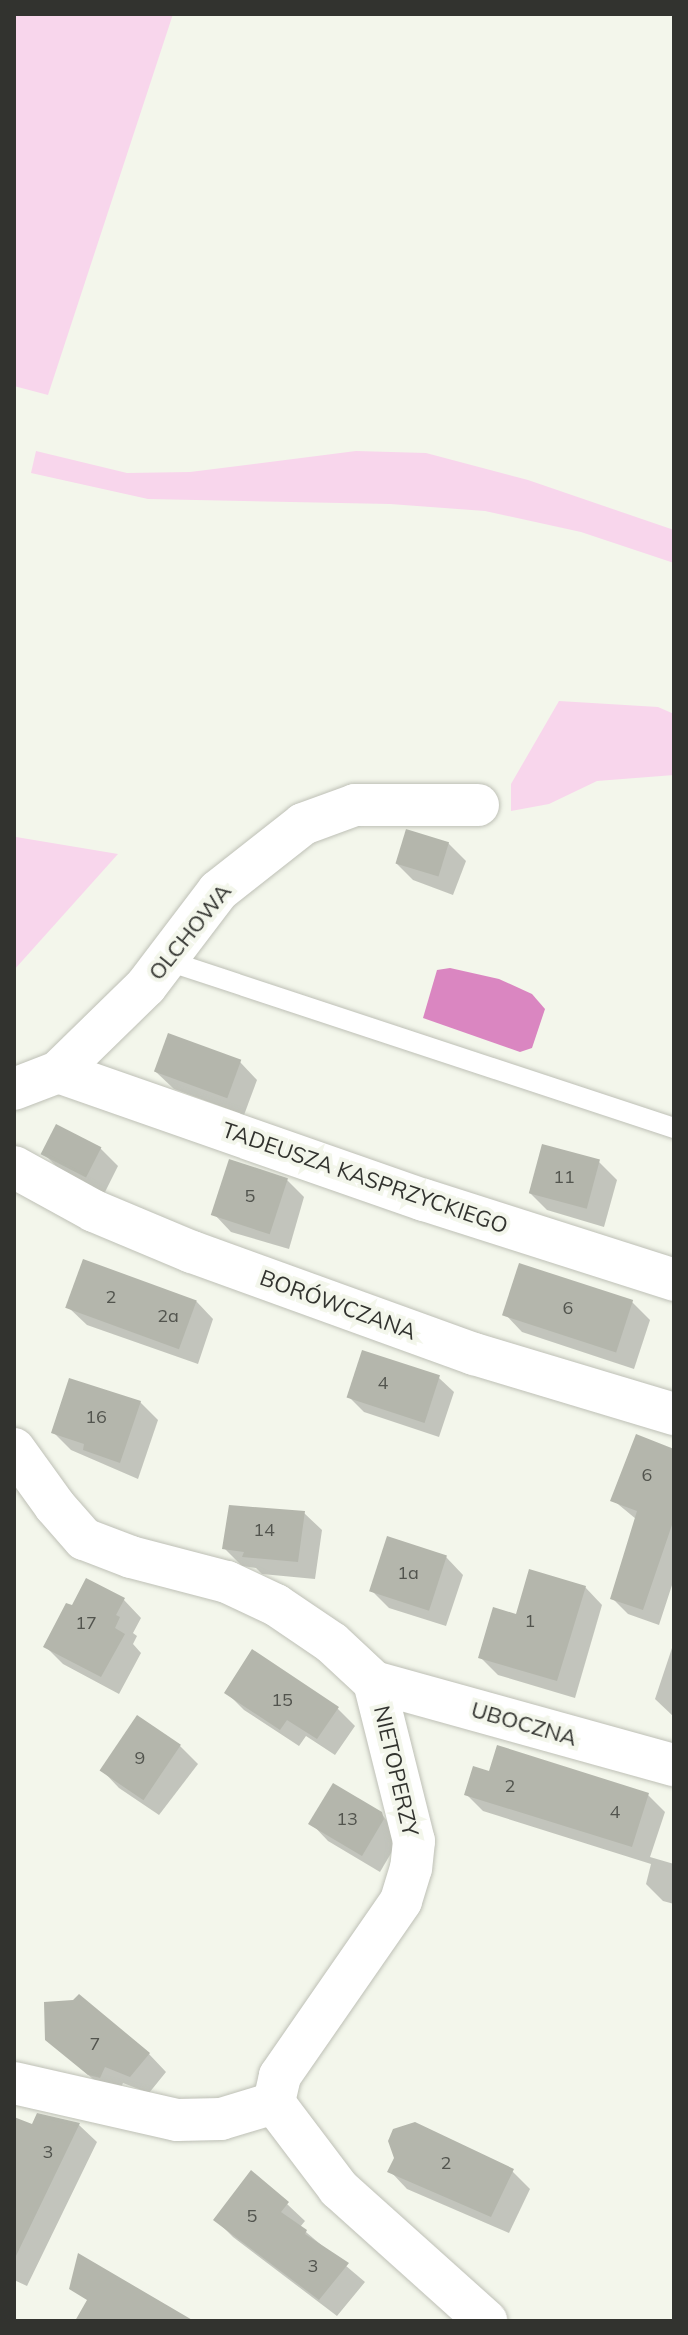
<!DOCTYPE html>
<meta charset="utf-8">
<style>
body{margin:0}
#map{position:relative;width:688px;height:2335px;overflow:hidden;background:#f3f6eb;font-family:Mulish,sans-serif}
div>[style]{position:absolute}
.green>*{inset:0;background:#f8d6ec}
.water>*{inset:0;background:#da86c1}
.shadow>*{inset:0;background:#0003}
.building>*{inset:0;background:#b4b6ac;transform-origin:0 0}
.roads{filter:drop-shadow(0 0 2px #bec0b6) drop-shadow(0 0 2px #bec0b6)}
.service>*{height:20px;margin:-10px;padding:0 10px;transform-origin:10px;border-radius:10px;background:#fff}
.minor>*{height:42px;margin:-21px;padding:0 21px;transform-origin:21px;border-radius:21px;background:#fff}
span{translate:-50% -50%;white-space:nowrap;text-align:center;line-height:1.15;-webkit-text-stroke:8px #f3f6eb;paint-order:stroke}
.number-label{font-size:18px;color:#52544e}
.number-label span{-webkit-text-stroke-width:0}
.street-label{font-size:22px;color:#32332f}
.frame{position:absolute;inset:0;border:16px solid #32332f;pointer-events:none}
</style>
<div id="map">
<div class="green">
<div style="clip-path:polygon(14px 14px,173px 14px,48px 395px,14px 386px)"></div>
<div style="clip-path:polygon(36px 451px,127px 473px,190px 472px,356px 451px,426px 453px,528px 480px,674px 530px,674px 563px,581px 532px,485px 511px,390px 504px,148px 499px,31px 473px)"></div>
<div style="clip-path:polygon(559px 701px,658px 707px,674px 714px,674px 775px,597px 781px,549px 804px,511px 811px,511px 784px)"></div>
<div style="clip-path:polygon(16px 837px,118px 854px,14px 970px,14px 840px)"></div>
</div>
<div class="water">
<div style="clip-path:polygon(450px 968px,499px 979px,532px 994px,545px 1009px,532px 1048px,520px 1052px,423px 1018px,437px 970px)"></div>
</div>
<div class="shadow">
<div style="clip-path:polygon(448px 843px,466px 861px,453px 895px,413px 880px,396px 863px)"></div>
<div style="clip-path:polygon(240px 1062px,257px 1080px,244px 1115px,174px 1089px,156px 1072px)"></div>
<div style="clip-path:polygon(100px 1148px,118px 1166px,104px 1194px,62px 1172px,44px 1154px)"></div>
<div style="clip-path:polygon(599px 1162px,617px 1180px,604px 1227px,547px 1210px,529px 1192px)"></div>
<div style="clip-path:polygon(287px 1180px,304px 1197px,289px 1249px,231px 1232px,214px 1214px)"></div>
<div style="clip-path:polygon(196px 1301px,213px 1319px,198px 1364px,87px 1325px,69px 1308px)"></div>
<div style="clip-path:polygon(632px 1302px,650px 1320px,634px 1369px,522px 1332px,505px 1314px)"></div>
<div style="clip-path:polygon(439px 1378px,454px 1392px,439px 1437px,364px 1412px,349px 1397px)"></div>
<div style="clip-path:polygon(140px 1402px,158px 1420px,138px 1479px,71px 1450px,54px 1433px)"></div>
<div style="clip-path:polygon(674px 1451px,674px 1579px,659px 1625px,628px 1614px,612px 1598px,636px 1519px,613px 1500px)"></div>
<div style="clip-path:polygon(304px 1513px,322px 1530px,315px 1579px,262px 1574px,256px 1568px,242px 1566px,225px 1549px)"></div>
<div style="clip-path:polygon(446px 1557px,463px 1575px,446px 1626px,389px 1608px,371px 1590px)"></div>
<div style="clip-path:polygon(585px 1587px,602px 1605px,575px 1698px,498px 1675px,480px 1657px,518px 1616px)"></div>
<div style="clip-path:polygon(124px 1600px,141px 1618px,133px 1633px,137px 1636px,133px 1644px,141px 1653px,119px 1694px,63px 1664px,45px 1646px,73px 1608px)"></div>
<div style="clip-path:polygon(673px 1645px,674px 1645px,674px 1717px,655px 1699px)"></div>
<div style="clip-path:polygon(227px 1693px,337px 1708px,355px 1726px,335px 1755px,306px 1736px,299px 1746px,244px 1710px)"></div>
<div style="clip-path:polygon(138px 1718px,180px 1746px,198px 1764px,159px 1815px,119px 1788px,102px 1770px)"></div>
<div style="clip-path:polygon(466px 1794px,648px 1795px,665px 1812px,650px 1857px,674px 1864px,674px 1904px,663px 1901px,646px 1884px,651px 1864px,483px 1811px)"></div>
<div style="clip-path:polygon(381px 1813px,400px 1838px,380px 1872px,328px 1841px,311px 1823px)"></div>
<div style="clip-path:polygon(47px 2039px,149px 2054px,166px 2072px,149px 2093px,123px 2083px,118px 2094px,108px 2092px)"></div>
<div style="clip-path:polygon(38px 2115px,79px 2125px,97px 2142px,27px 2286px,14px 2280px,14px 2136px,33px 2127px)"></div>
<div style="clip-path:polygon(390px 2171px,512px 2171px,530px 2189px,509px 2233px,407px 2189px)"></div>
<div style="clip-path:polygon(287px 2204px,305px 2221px,300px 2227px,365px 2282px,337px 2316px,233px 2237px,216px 2220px)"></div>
</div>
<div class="building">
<div style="left:406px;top:829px;width:45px;height:36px;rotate:17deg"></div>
<div style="left:168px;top:1033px;width:78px;height:41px;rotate:20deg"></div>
<div style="left:56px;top:1124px;width:51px;height:34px;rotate:27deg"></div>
<div style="left:542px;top:1144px;width:60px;height:51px;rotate:15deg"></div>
<div style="left:229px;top:1159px;width:62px;height:59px;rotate:18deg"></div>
<div style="left:83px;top:1259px;width:121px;height:52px;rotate:20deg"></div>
<div style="left:519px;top:1263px;width:120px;height:55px;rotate:18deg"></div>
<div style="left:362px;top:1350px;width:82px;height:50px;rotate:18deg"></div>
<div style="clip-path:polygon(69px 1378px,141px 1401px,120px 1463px,83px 1450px,84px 1444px,51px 1433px)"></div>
<div style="clip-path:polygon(636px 1434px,674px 1449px,674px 1519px,643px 1610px,610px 1599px,637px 1511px,610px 1501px)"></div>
<div style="clip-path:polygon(229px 1505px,305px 1511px,298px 1562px,242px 1557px,244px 1552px,222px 1549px)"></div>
<div style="left:387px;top:1536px;width:63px;height:58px;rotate:18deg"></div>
<div style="clip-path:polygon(529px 1569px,586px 1586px,557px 1681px,478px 1658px,493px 1607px,516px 1614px)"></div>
<div style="clip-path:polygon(86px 1578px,125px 1598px,116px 1615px,120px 1617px,115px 1628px,125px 1634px,101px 1677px,43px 1647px,66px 1603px,72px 1605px)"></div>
<div style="clip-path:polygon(252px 1649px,339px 1707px,317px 1739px,287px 1720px,280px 1730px,224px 1693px)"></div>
<div style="left:137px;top:1715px;width:53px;height:67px;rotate:34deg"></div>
<div style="clip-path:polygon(497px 1745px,649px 1793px,632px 1847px,464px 1795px,473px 1766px,489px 1771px)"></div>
<div style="clip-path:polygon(333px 1783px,382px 1812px,384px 1819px,362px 1856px,308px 1824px)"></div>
<div style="clip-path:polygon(79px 1994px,150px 2053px,130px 2077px,105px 2067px,100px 2078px,88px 2075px,45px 2040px,44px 2002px,73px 2000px)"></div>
<div style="clip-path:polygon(37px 2113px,80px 2123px,14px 2260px,14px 2117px,32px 2124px)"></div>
<div style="clip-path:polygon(415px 2122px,514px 2169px,491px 2217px,387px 2172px,394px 2158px,388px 2141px,393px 2129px)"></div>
<div style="clip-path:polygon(251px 2170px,289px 2202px,281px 2212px,307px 2230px,305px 2234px,349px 2263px,319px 2300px,213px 2220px)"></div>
<div style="clip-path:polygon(78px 2253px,194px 2321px,75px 2321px,87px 2300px,69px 2289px)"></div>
</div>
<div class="roads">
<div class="service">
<div style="left:165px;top:960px;width:536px;rotate:18.27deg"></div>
</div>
<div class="minor">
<div style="left:58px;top:1072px;width:388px;rotate:19.3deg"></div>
<div style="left:424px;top:1200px;width:262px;rotate:17.7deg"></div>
<div style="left:14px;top:1089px;width:47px;rotate:-21.1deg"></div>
<div style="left:58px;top:1072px;width:123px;rotate:-44.3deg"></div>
<div style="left:146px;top:986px;width:119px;rotate:-52.8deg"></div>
<div style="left:218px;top:891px;width:108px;rotate:-38.2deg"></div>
<div style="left:303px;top:824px;width:55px;rotate:-20.1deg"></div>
<div style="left:355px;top:805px;width:123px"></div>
<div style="left:14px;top:1167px;width:91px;rotate:28.8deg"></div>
<div style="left:94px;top:1211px;width:106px;rotate:22.7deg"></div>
<div style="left:192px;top:1252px;width:300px;rotate:19.9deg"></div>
<div style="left:474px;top:1354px;width:209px;rotate:16.7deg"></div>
<div style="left:14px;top:1449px;width:70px;rotate:54.3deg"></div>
<div style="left:55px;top:1506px;width:44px;rotate:48.7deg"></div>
<div style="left:84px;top:1539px;width:50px;rotate:21deg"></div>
<div style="left:131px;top:1557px;width:99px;rotate:14.6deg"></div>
<div style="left:227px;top:1582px;width:54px;rotate:25.1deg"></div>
<div style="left:276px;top:1605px;width:68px;rotate:34.2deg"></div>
<div style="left:332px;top:1643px;width:57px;rotate:42.9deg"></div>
<div style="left:374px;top:1682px;width:164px;rotate:75.9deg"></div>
<div style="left:414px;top:1841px;width:27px;rotate:96deg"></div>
<div style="left:411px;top:1868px;width:34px;rotate:107deg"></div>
<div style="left:401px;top:1901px;width:213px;rotate:124.7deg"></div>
<div style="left:280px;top:2076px;width:28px;rotate:103deg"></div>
<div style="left:274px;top:2103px;width:108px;rotate:52.9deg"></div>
<div style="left:339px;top:2189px;width:198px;rotate:41.9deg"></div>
<div style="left:374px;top:1682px;width:311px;rotate:15.5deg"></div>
<div style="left:14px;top:2083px;width:167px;rotate:12.8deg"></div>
<div style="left:177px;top:2120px;width:44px;rotate:-1.3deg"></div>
<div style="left:221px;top:2119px;width:55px;rotate:-16.8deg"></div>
</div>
</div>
<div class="number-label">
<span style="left:564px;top:1177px">11</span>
<span style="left:250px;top:1196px">5</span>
<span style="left:111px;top:1297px">2</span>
<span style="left:568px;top:1308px">6</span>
<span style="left:168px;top:1316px">2a</span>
<span style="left:383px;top:1383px">4</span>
<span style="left:96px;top:1417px">16</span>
<span style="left:647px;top:1475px">6</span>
<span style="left:264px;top:1530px">14</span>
<span style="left:408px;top:1573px">1a</span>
<span style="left:530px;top:1621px">1</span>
<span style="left:86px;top:1623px">17</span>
<span style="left:282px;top:1700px">15</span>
<span style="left:140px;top:1758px">9</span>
<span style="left:510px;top:1786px">2</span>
<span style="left:615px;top:1812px">4</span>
<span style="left:347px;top:1819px">13</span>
<span style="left:95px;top:2044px">7</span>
<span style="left:48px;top:2152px">3</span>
<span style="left:446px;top:2163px">2</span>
<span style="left:252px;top:2216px">5</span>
<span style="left:313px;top:2266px">3</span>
</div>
<div class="street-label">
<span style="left:190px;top:932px;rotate:-51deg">OLCHOWA</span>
<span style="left:365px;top:1178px;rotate:19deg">TADEUSZA KASPRZYCKIEGO</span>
<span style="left:338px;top:1305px;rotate:20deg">BORÓWCZANA</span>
<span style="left:524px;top:1724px;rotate:16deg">UBOCZNA</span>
<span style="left:396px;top:1771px;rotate:77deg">NIETOPERZY</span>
</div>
<div class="frame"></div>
</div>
